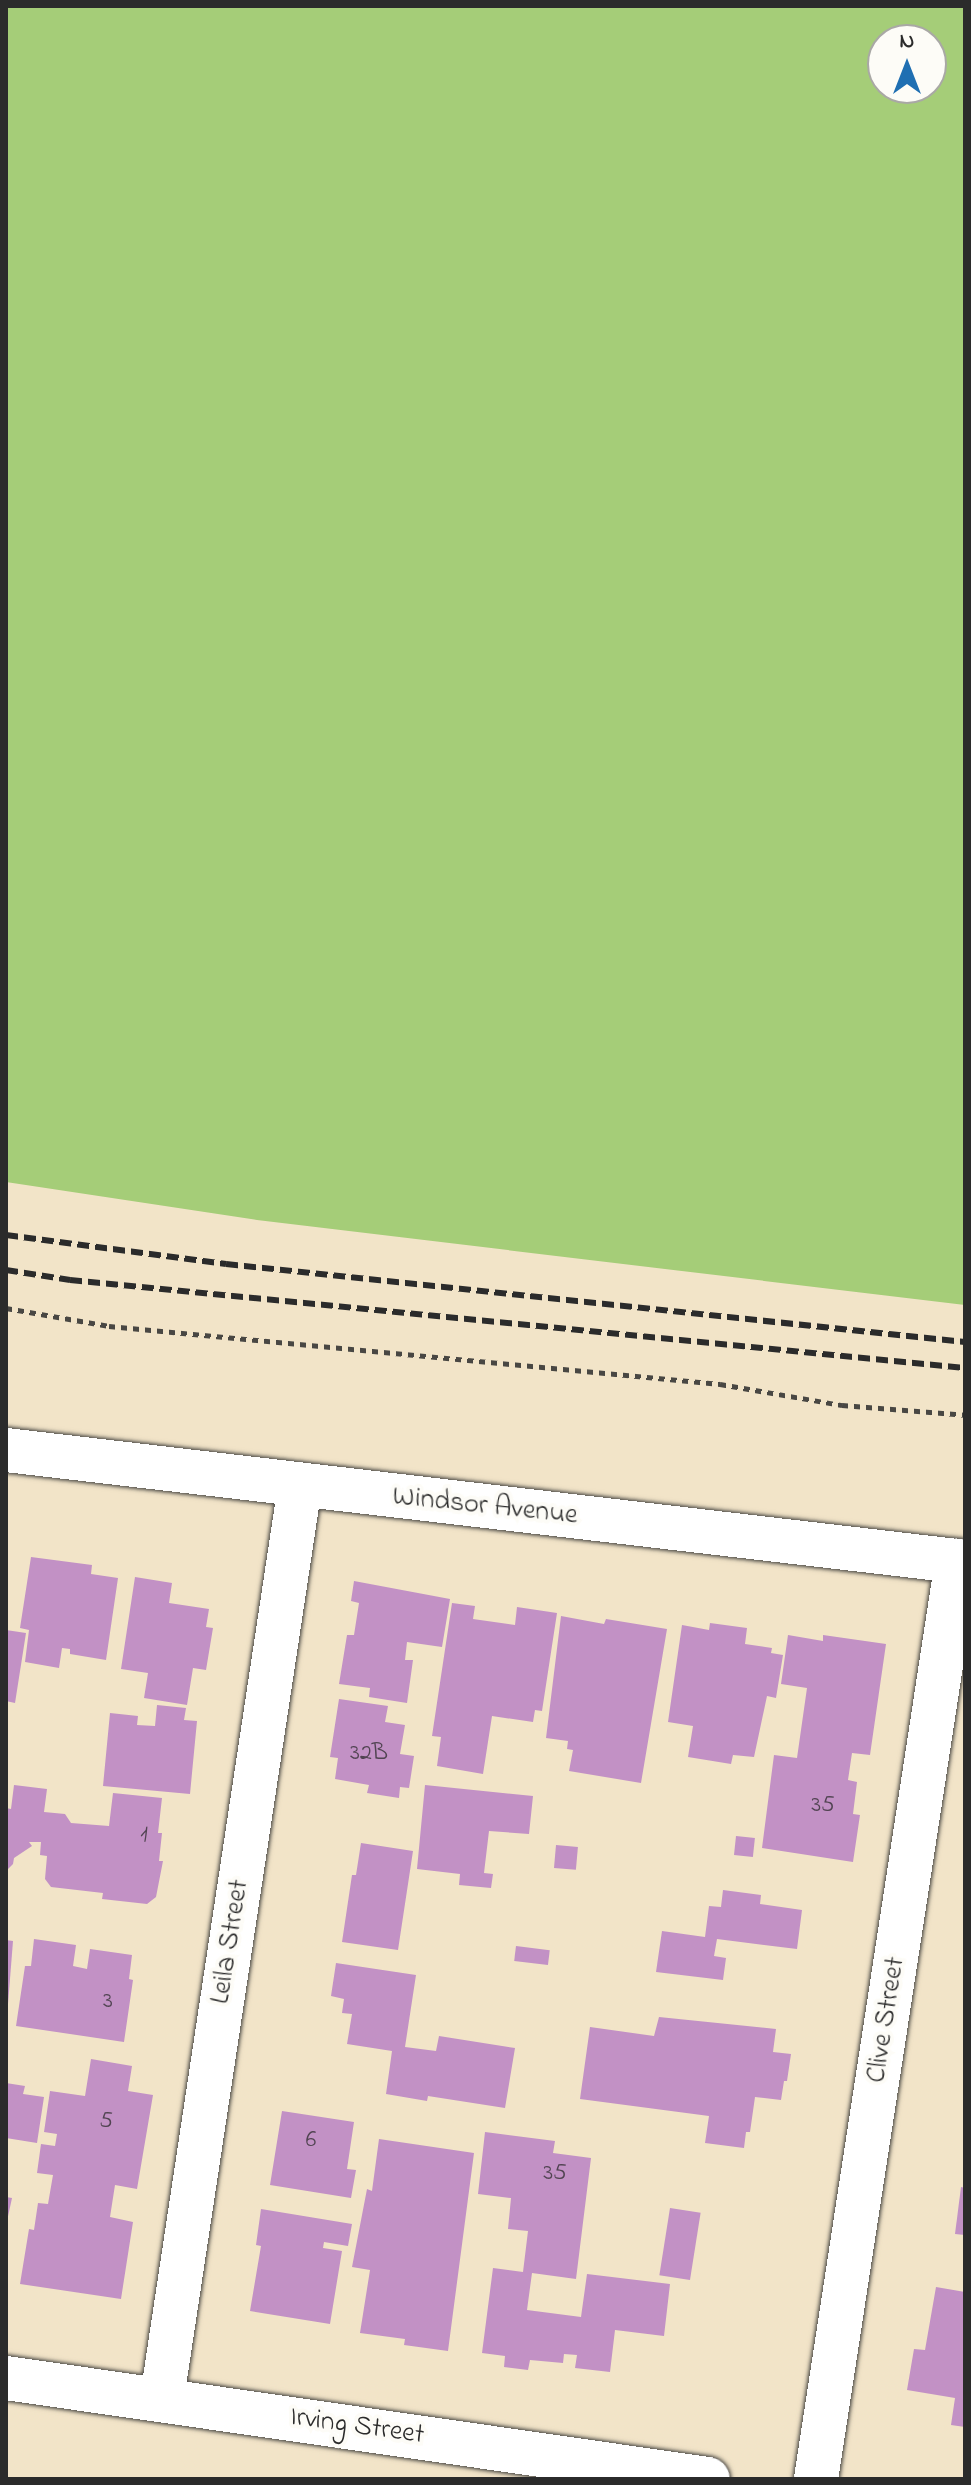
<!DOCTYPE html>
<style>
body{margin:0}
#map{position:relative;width:971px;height:2485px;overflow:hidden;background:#f2e4c8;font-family:"Indie Flower",sans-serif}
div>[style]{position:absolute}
.green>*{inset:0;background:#a5cd78}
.building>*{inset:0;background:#c291c5;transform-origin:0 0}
.path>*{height:5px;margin-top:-2.5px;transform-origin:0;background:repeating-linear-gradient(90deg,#494743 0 6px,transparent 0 12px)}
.roads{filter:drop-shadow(0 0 2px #494743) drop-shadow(0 0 2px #494743)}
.street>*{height:44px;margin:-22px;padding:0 22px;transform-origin:22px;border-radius:22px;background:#fff}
.rail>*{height:6px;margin-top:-3px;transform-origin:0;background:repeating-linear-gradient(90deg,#2b2b2b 0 12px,transparent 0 18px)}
span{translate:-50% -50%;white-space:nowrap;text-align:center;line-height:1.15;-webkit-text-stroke:8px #fdfcf7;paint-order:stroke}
.number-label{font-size:24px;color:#514452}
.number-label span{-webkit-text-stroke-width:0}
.street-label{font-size:28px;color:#2b2b2b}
.frame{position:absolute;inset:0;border:8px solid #2b2b2b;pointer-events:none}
.north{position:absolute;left:867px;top:24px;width:80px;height:80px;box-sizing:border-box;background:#fdfcf7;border:2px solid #a9a8a5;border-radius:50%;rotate:0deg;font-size:22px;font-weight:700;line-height:32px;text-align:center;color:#2b2b2b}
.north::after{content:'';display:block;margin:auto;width:28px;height:36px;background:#1f6fb2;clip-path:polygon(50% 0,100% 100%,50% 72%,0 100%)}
</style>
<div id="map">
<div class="green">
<div style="clip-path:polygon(evenodd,6px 6px,965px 6px,965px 1305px,257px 1220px,6px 1182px,6px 6px,883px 40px,931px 40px,931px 88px,883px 88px,883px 40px)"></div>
</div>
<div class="building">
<div style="clip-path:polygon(31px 1557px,92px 1565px,91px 1574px,118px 1578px,106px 1660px,70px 1654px,70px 1649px,62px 1648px,59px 1668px,25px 1662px,29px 1630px,20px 1628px)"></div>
<div style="clip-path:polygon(135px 1577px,172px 1583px,169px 1603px,209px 1609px,206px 1627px,213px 1628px,206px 1670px,193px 1668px,187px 1705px,144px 1698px,148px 1673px,121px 1669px)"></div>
<div style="clip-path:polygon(354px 1581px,450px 1599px,442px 1647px,407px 1642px,405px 1660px,413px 1660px,407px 1703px,369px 1697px,370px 1688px,339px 1684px,347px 1635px,354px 1635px,359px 1603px,351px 1601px)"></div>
<div style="clip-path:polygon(452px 1603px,475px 1606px,473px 1619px,515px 1625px,517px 1607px,557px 1613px,542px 1711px,535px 1710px,533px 1722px,492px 1716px,483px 1774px,437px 1766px,441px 1737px,432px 1736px)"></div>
<div style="clip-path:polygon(561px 1616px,604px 1624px,606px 1619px,667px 1629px,641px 1783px,569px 1771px,573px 1750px,567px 1749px,568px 1741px,546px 1738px)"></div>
<div style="clip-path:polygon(710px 1623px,747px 1628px,745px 1644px,772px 1648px,771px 1653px,783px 1655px,776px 1698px,767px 1696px,754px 1757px,733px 1755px,731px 1764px,688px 1757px,693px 1726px,668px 1722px,682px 1625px,709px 1630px)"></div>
<div style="clip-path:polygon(6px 1630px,26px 1633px,15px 1703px,6px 1701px)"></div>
<div style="clip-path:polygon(788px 1635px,823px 1641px,823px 1635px,886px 1644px,870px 1755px,852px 1753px,848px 1780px,857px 1782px,853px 1814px,860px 1815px,853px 1862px,762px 1848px,774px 1755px,797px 1758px,807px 1688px,781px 1684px)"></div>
<div style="clip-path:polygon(339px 1699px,388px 1706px,385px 1722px,405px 1725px,400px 1754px,414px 1756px,409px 1788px,400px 1787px,399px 1798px,367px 1793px,369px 1785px,335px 1779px,338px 1758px,330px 1757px)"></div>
<div style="clip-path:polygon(157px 1705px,186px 1708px,184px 1720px,197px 1721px,190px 1794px,103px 1786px,110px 1713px,138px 1716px,137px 1725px,155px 1726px)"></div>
<div style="clip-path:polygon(14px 1785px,47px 1789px,44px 1812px,65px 1814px,71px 1823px,109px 1826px,113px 1793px,162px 1798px,158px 1833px,162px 1833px,159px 1861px,163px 1861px,156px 1897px,147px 1904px,102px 1899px,103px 1893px,51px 1887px,45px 1879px,47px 1856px,40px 1855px,41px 1842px,29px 1842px,32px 1846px,14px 1858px,13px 1864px,6px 1871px,6px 1808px,11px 1809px)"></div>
<div style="clip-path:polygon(425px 1785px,533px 1796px,529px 1834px,489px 1831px,484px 1873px,493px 1874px,491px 1888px,459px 1885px,460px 1874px,417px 1869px)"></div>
<div style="left:736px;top:1836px;width:19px;height:19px;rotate:6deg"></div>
<div style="clip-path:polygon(361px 1843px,413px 1851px,398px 1950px,342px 1942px,352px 1875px,356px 1875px)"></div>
<div style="left:556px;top:1845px;width:22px;height:23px;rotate:5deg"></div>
<div style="clip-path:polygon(723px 1890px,761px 1895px,760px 1904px,802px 1910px,797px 1949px,717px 1939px,714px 1956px,726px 1958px,723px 1980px,656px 1972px,662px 1931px,705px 1937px,709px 1906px,721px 1907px)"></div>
<div style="clip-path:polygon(34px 1939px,76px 1945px,73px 1966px,87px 1969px,90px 1949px,132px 1955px,129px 1979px,133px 1980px,124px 2042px,16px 2026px,25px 1966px,31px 1966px)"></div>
<div style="clip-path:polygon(6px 1940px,13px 1941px,8px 2004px,6px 2004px)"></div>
<div style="left:516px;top:1946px;width:34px;height:15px;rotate:7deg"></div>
<div style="clip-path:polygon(336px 1963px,416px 1975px,405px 2047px,436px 2051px,439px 2036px,515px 2048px,505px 2108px,428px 2096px,427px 2101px,386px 2094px,392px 2051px,347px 2044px,352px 2014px,342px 2013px,344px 1999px,331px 1996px)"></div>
<div style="clip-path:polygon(659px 2017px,776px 2029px,773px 2052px,791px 2054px,787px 2081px,784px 2081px,781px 2100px,755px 2097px,750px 2132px,746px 2132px,744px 2148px,705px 2143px,709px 2116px,580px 2099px,590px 2027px,654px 2036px)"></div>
<div style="clip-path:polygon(91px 2059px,132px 2066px,128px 2091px,153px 2095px,137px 2189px,115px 2185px,110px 2217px,133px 2222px,121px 2299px,20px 2284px,29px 2229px,34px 2230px,38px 2203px,48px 2204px,53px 2175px,37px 2173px,41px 2144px,55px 2146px,57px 2134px,44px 2132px,50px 2091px,85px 2096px)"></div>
<div style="clip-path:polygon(6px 2083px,25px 2086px,23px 2094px,44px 2097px,37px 2143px,6px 2138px)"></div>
<div style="clip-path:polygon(282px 2111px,354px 2122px,347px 2169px,356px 2170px,351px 2198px,270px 2185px)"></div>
<div style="clip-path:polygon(485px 2132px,555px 2141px,553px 2153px,591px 2158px,576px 2279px,532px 2273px,527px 2310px,581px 2317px,587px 2274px,670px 2284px,664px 2336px,615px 2330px,610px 2372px,575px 2368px,577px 2355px,564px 2354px,563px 2363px,530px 2360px,528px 2370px,504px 2367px,505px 2356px,482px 2353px,493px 2268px,523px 2272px,528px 2231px,508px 2229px,511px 2198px,478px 2194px)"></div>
<div style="clip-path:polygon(379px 2139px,474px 2153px,448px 2351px,404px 2345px,405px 2339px,360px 2333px,370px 2270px,352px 2267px,367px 2189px,372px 2191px)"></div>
<div style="clip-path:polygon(961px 2187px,965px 2188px,965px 2235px,955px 2234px)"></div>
<div style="clip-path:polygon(6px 2197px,12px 2198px,7px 2221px,6px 2221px)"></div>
<div style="left:670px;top:2208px;width:31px;height:68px;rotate:9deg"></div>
<div style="clip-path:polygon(261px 2209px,352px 2224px,348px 2246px,324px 2242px,323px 2248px,342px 2251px,330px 2324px,250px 2311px,261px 2246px,256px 2245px)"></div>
<div style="clip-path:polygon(936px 2287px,965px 2292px,965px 2427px,951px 2425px,955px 2398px,907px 2390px,914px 2349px,925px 2350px)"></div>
</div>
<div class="path">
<div style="left:6px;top:1308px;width:105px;rotate:9.9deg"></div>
<div style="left:109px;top:1326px;width:614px;rotate:5.42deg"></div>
<div style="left:720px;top:1384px;width:124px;rotate:9.8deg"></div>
<div style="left:842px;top:1405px;width:123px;rotate:4.6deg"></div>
</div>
<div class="roads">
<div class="street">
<div style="left:6px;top:1450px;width:966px;rotate:6.66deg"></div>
<div style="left:6px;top:2378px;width:709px;rotate:8.19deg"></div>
<div style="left:162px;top:2398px;width:922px;rotate:-81.4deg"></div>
<div style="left:816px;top:2479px;width:929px;rotate:-81.27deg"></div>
</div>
</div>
<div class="rail">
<div style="left:6px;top:1235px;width:222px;rotate:7.5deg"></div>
<div style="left:226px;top:1264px;width:743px;rotate:6.03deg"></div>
<div style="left:6px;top:1270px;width:65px;rotate:8.9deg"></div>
<div style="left:70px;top:1280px;width:899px;rotate:5.62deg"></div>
</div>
<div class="number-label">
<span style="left:369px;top:1754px">32B</span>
<span style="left:823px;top:1806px">35</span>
<span style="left:144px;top:1836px">1</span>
<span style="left:108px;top:2002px">3</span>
<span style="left:106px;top:2122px">5</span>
<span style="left:311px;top:2141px">6</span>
<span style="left:555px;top:2174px">35</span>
</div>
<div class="street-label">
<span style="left:485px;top:1507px;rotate:6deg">Windsor Avenue</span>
<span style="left:231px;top:1942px;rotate:-81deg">Leila Street</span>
<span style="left:887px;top:2020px;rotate:-81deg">Clive Street</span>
<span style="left:357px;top:2427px;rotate:8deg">Irving Street</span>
</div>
<div class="frame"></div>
<div class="north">N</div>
</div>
